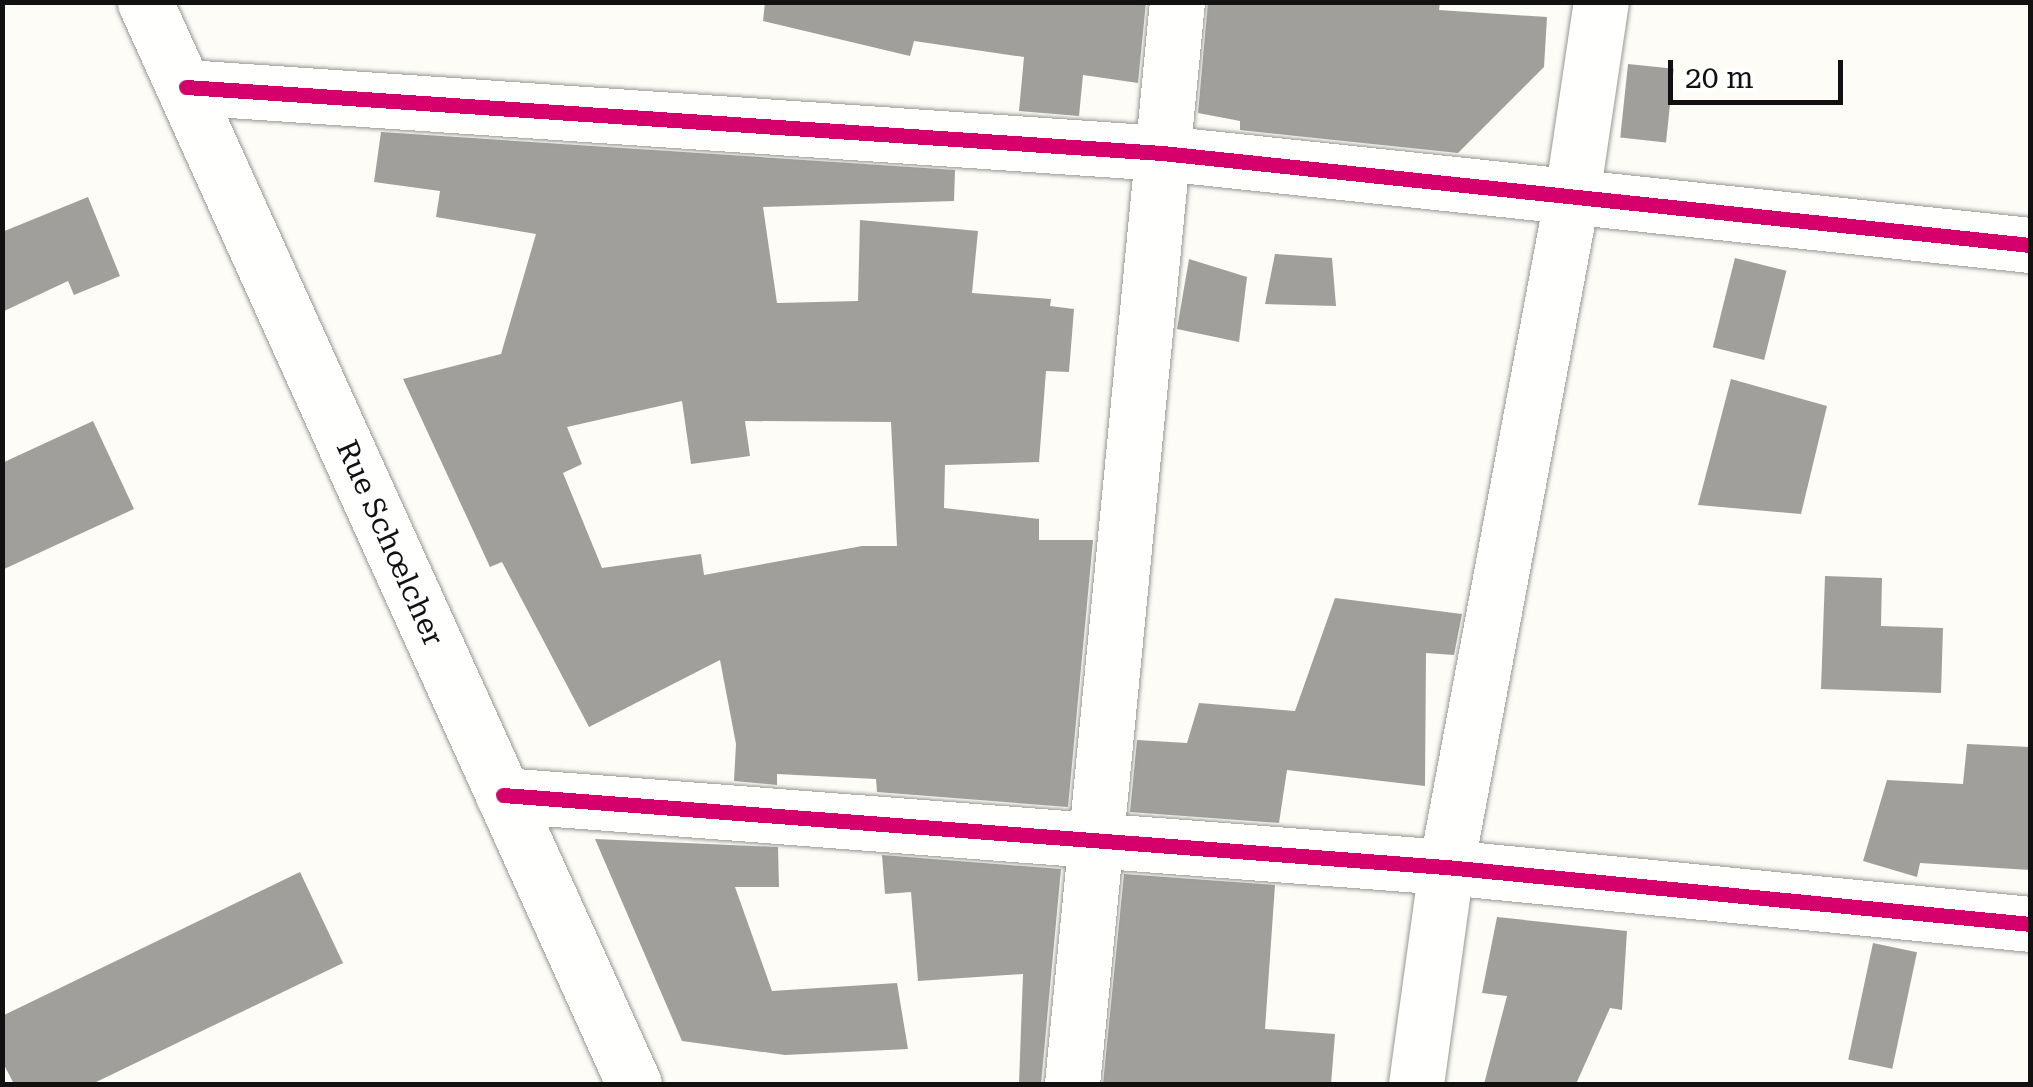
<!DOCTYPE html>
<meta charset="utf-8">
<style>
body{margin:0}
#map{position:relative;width:2033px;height:1087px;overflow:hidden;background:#fdfcf7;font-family:"Roboto Serif",serif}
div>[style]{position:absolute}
.building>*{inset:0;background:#a19f9c;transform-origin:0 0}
.roads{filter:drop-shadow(0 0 2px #979795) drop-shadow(0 0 2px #979795)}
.minor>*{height:55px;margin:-27.5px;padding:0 27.5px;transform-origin:27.5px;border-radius:27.5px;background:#fffffe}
.cycleway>*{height:15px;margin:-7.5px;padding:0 7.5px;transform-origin:7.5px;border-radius:7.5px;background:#d6006c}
span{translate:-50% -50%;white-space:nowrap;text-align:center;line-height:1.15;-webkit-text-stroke:10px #fff;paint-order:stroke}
.street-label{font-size:30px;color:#111}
.frame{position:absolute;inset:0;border:5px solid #111;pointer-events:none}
.scale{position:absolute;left:1668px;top:60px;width:175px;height:45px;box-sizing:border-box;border:5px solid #111;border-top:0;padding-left:12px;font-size:30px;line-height:35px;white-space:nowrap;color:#111;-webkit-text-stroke:8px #fff;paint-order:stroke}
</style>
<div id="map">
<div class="building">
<div style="clip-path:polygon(765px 2px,1146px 2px,1138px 83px,1083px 75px,1079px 116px,1019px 111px,1024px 57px,914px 41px,910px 56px,763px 21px)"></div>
<div style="clip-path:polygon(1208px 2px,1440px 2px,1439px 10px,1547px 17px,1544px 67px,1458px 153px,1240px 130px,1240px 121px,1198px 113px)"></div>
<div style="left:1628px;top:64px;width:46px;height:74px;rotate:6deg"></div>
<div style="clip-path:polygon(evenodd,381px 132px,955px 170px,954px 201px,763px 207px,777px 303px,858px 301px,860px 220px,978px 231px,972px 293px,1051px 299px,1050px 306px,1074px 309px,1069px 372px,1046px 371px,1039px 462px,945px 465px,944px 508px,1039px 519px,1039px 540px,1093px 540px,1068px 807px,877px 792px,876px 779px,777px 774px,777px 785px,734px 781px,736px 744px,720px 660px,589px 727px,502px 562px,490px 567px,403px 379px,501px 354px,536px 234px,436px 217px,440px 191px,374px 182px,381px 132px,682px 401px,691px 464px,750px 456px,745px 421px,891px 422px,897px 546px,862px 546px,704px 575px,701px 554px,602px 568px,563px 473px,582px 464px,567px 427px,682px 401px)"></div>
<div style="clip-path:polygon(88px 197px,120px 276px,74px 295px,68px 281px,2px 312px,2px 232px)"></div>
<div style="clip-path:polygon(1275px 254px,1332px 258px,1336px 306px,1265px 304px)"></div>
<div style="left:1735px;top:258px;width:53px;height:92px;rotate:14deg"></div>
<div style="clip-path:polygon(1189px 259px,1247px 277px,1239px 342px,1177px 329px)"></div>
<div style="clip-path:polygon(1731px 379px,1827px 406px,1801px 514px,1698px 505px)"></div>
<div style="clip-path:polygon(93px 421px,134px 509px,2px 570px,2px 463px)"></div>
<div style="clip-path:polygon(1825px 576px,1882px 578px,1881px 626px,1943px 628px,1941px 693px,1821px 689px)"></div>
<div style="clip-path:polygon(1335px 598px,1462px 614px,1454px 655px,1426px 653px,1425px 786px,1287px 770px,1279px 823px,1130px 812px,1137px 740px,1187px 743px,1199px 703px,1295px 711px)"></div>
<div style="clip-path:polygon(1967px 744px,2030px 747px,2030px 870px,1920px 863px,1917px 877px,1863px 861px,1887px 780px,1963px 784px)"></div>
<div style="clip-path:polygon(595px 839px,778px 847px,779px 887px,735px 887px,772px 991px,897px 983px,908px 1049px,785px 1055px,682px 1041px)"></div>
<div style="clip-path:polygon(882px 855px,1061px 869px,1041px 1084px,1019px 1084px,1023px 974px,918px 981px,911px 892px,885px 894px)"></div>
<div style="clip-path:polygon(300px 872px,343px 963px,92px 1084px,14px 1084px,2px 1061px,2px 1016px)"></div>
<div style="clip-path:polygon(1124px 874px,1275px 885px,1265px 1029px,1335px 1034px,1331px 1084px,1103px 1084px)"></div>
<div style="clip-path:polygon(1497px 917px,1627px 931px,1622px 1010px,1610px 1008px,1576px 1084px,1484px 1084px,1507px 996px,1482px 993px)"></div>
<div style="left:1873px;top:943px;width:45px;height:119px;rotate:12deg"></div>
</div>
<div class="roads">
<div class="minor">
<div style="left:145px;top:2px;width:1187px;rotate:65.68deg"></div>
<div style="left:186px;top:87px;width:978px;rotate:3.87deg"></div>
<div style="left:1162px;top:153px;width:873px;rotate:6.05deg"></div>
<div style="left:503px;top:795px;width:946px;rotate:4.37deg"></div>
<div style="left:1446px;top:867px;width:587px;rotate:5.57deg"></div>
<div style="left:1072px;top:1084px;width:1087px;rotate:-84.46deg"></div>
<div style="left:1416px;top:1084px;width:219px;rotate:-82.1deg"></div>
<div style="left:1446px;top:867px;width:684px;rotate:-79.38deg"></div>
<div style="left:1572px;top:195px;width:195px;rotate:-81.5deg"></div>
</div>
</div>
<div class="cycleway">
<div style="left:186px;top:87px;width:978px;rotate:3.87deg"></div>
<div style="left:1162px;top:153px;width:873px;rotate:6.05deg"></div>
<div style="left:503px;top:795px;width:946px;rotate:4.37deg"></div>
<div style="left:1446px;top:867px;width:587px;rotate:5.57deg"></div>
</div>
<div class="street-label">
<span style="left:390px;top:543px;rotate:66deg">Rue Schœlcher</span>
</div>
<div class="frame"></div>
<div class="scale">20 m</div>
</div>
